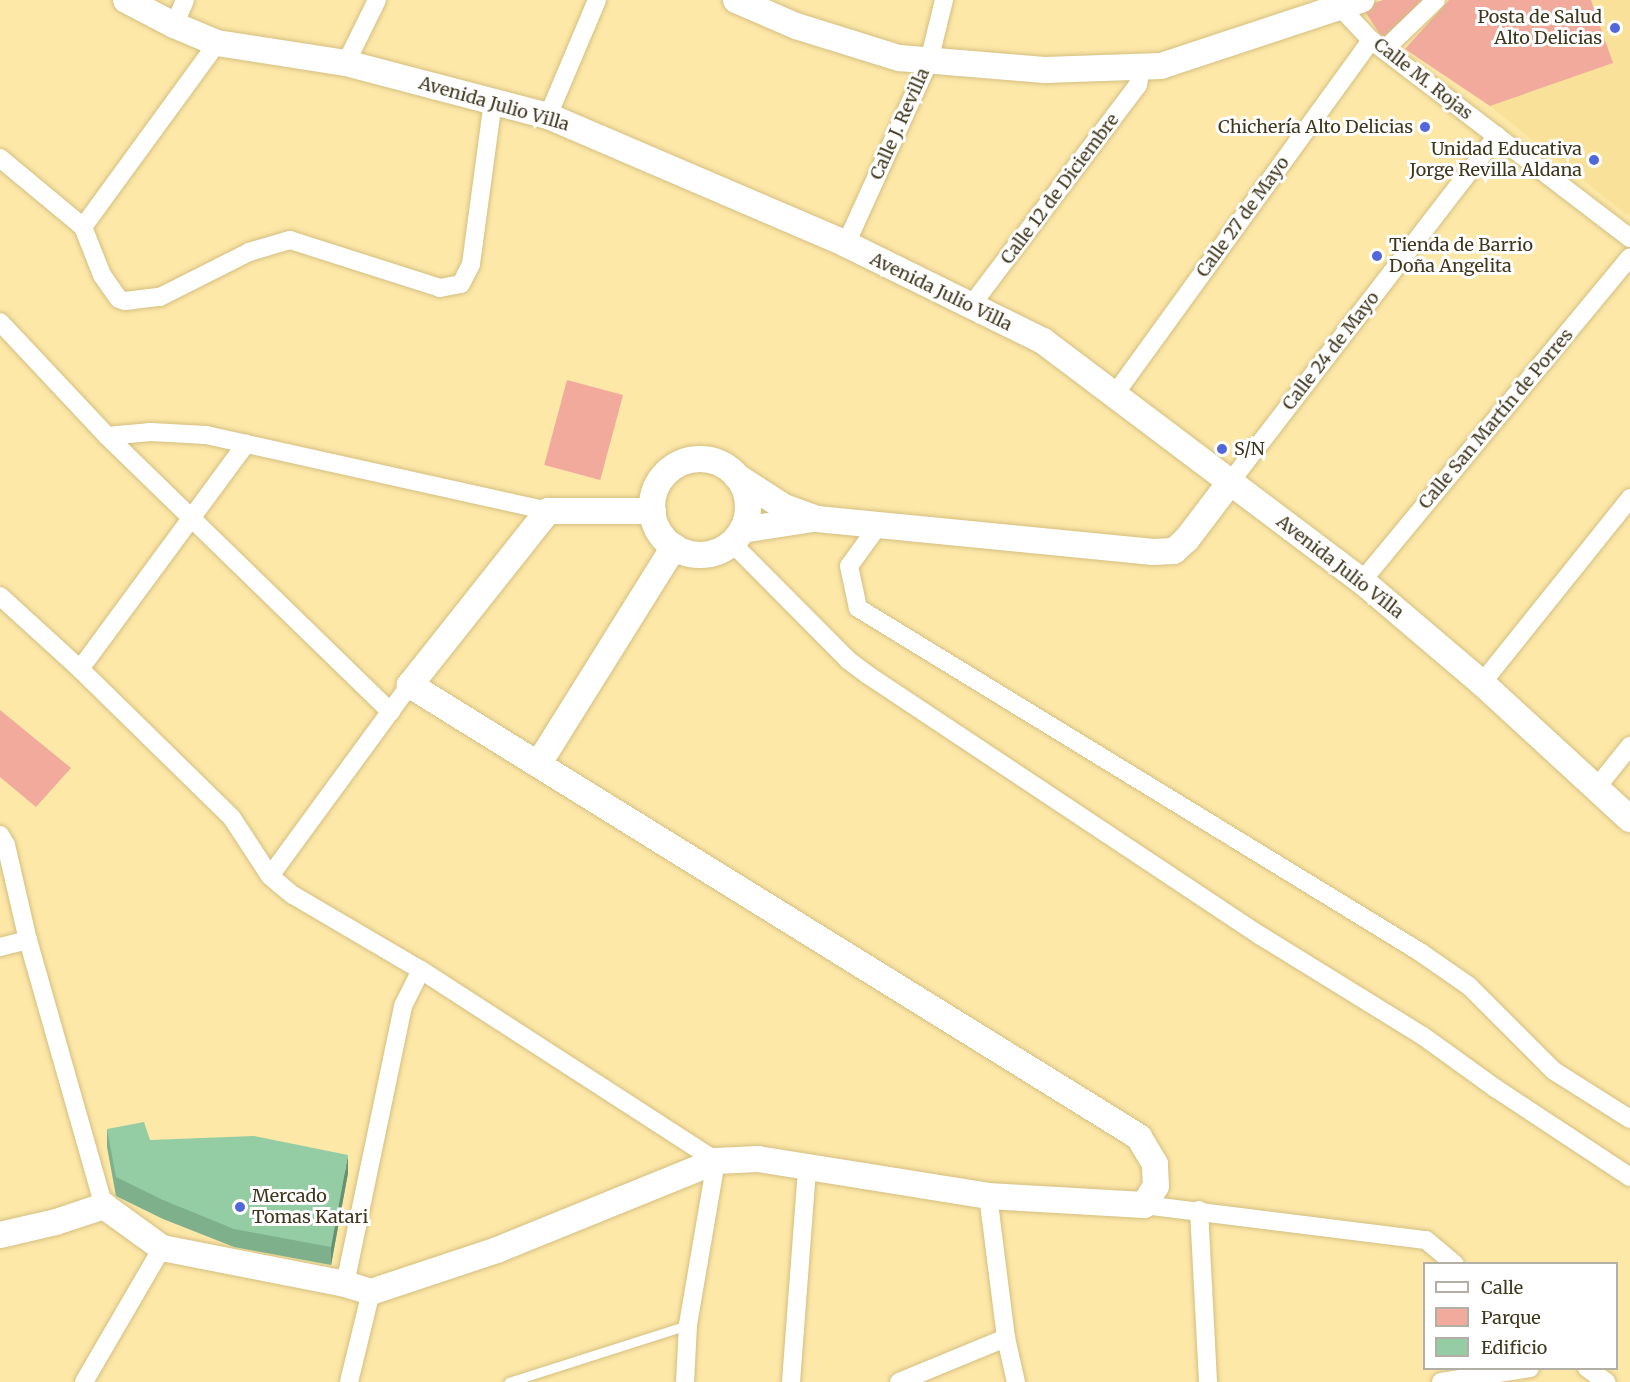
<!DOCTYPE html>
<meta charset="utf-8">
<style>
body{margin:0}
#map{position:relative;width:1630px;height:1382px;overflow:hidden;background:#fde8a8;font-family:Merriweather,serif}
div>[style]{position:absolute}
.built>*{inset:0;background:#f9e199}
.green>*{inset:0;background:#f1aa9c;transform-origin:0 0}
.roads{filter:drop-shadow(0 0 2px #d3bf80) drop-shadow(0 0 2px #d3bf80)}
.lane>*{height:9px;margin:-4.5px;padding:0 4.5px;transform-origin:4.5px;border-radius:4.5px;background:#fff}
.street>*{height:18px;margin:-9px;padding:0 9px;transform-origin:9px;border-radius:9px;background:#fff}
.secondary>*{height:26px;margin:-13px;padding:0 13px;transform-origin:13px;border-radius:13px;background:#fff}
.secondary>.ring{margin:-13px;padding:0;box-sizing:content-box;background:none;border:26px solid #fff;border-radius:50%}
.wall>*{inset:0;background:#7fb08c}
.shaded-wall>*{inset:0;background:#689072}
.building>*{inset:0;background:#94cda3}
.dots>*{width:16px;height:16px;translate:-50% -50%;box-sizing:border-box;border:3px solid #fff;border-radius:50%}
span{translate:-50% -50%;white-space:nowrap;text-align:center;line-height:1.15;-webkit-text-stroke:6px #fff;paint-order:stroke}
.poi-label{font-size:18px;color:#3f371d}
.right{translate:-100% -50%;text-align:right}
.left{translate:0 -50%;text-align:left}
.street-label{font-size:18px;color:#3f371d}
.legend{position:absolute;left:1423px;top:1262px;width:195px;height:108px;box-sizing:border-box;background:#fff;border:2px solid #b2afa5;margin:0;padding:8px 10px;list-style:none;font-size:18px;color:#3f371d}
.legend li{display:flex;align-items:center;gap:12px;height:30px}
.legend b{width:30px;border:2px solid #b2afa5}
</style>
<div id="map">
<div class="built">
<div style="clip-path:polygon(1591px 0,1630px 0,1630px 213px,1627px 215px,1490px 106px,1612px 63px)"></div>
</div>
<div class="green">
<div style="clip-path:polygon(1383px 0,1426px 0,1383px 39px,1362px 7px)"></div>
<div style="clip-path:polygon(1449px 0,1591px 0,1613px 63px,1490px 106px,1405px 49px)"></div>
<div style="left:567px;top:380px;width:58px;height:88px;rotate:15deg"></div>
<div style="clip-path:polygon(0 710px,71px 768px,36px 807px,0 777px)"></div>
</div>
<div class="roads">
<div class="lane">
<div style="left:509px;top:1382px;width:188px;rotate:-17.7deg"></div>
</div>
<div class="street">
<div style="left:1338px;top:0;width:7px;rotate:74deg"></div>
<div style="left:1340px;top:7px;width:45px;rotate:46.8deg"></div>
<div style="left:1371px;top:40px;width:326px;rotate:37.4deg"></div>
<div style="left:174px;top:25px;width:27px;rotate:-66deg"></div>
<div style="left:1384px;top:50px;width:72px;rotate:-43.9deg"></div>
<div style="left:346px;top:63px;width:70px;rotate:-63.8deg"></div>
<div style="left:548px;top:116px;width:126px;rotate:-67.1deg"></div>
<div style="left:0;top:158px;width:108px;rotate:39.7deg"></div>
<div style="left:83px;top:227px;width:52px;rotate:68.4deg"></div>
<div style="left:102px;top:275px;width:29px;rotate:55deg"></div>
<div style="left:119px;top:299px;width:6px;rotate:18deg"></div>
<div style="left:125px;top:301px;width:35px;rotate:-7deg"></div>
<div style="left:160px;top:297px;width:100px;rotate:-26.8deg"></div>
<div style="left:249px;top:252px;width:43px;rotate:-16.3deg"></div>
<div style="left:290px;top:240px;width:157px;rotate:17.7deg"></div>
<div style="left:440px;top:288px;width:21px;rotate:-11deg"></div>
<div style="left:461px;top:284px;width:22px;rotate:-63deg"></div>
<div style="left:471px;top:264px;width:163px;rotate:-82.3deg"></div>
<div style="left:83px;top:227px;width:228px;rotate:-53.9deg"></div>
<div style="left:846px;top:244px;width:201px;rotate:-65.6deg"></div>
<div style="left:929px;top:61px;width:63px;rotate:-76.2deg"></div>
<div style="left:970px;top:307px;width:278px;rotate:-52.9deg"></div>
<div style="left:1138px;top:85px;width:19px;rotate:-81deg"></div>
<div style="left:0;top:322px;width:156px;rotate:46.8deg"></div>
<div style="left:107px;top:436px;width:396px;rotate:44.2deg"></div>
<div style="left:1115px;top:394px;width:437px;rotate:-54.1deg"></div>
<div style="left:107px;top:436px;width:44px;rotate:-5.2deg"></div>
<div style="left:151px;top:432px;width:55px;rotate:3.1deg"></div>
<div style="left:206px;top:435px;width:350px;rotate:12.5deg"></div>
<div style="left:1231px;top:481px;width:436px;rotate:-52.4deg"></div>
<div style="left:878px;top:526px;width:49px;rotate:125.9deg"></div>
<div style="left:849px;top:566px;width:43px;rotate:77.9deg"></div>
<div style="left:858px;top:608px;width:659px;rotate:31.47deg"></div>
<div style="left:1420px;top:952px;width:60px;rotate:34.8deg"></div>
<div style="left:1469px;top:986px;width:120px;rotate:45deg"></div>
<div style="left:1554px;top:1071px;width:90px;rotate:32.3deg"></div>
<div style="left:732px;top:543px;width:165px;rotate:45.2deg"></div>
<div style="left:848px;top:660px;width:25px;rotate:37deg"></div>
<div style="left:868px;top:675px;width:472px;rotate:33.6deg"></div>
<div style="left:1261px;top:936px;width:190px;rotate:31.7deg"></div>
<div style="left:1423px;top:1036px;width:89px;rotate:35.8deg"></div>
<div style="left:1495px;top:1088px;width:162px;rotate:33.4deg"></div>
<div style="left:1362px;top:581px;width:420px;rotate:-50.4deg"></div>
<div style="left:0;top:596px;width:108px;rotate:42.4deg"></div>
<div style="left:80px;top:669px;width:213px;rotate:44.4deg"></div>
<div style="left:232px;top:818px;width:69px;rotate:56.8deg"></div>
<div style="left:270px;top:876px;width:30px;rotate:40deg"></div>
<div style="left:293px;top:895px;width:148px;rotate:30.4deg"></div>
<div style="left:421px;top:970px;width:351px;rotate:32.9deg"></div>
<div style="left:716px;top:1161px;width:166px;rotate:99.7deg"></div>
<div style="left:688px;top:1325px;width:57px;rotate:93deg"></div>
<div style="left:80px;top:669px;width:280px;rotate:-53.6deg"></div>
<div style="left:1482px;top:683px;width:237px;rotate:-51.3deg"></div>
<div style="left:1597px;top:787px;width:53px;rotate:-51.2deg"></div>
<div style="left:0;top:835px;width:12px;rotate:59deg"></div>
<div style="left:6px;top:845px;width:98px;rotate:77deg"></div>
<div style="left:28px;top:940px;width:277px;rotate:74.1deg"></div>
<div style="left:270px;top:876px;width:237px;rotate:-53.8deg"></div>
<div style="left:0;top:947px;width:29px;rotate:-14deg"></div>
<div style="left:1144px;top:1205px;width:284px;rotate:7.1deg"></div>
<div style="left:1426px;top:1240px;width:38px;rotate:40deg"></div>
<div style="left:1199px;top:1210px;width:172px;rotate:87deg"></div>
<div style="left:345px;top:1284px;width:284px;rotate:-78.2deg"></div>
<div style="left:403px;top:1006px;width:40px;rotate:-63.4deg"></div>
<div style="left:1006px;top:1338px;width:45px;rotate:77.2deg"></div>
<div style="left:1587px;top:1368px;width:24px;rotate:36deg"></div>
<div style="left:84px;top:1382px;width:155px;rotate:-59.8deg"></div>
<div style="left:349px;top:1382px;width:93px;rotate:-76.3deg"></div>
<div style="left:791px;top:1382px;width:216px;rotate:-85.7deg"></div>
<div style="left:899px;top:1382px;width:116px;rotate:-22.4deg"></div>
<div style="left:1006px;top:1338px;width:143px;rotate:-97.2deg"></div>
<div style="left:1441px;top:1382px;width:90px;rotate:-8.9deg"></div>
</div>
<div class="secondary">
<div style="left:126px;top:0;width:54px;rotate:27.5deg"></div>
<div style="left:174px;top:25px;width:47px;rotate:22.7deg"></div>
<div style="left:217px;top:43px;width:131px;rotate:8.8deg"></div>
<div style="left:346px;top:63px;width:209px;rotate:14.7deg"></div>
<div style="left:548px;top:116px;width:324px;rotate:23.2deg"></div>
<div style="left:846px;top:244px;width:220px;rotate:26.2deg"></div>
<div style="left:1043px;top:341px;width:399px;rotate:37deg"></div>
<div style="left:1362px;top:581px;width:157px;rotate:40.4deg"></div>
<div style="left:1482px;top:683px;width:201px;rotate:42.6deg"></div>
<div style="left:736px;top:0;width:65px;rotate:23.4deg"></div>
<div style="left:796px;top:26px;width:108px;rotate:17.3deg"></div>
<div style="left:899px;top:58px;width:146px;rotate:4.7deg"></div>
<div style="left:1045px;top:70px;width:116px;rotate:-2deg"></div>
<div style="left:1161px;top:66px;width:211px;rotate:-18.3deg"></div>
<div class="ring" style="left:652px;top:459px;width:70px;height:70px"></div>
<div style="left:736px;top:476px;width:57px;rotate:32.9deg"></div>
<div style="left:784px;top:507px;width:35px;rotate:20deg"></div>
<div style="left:817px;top:519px;width:338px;rotate:5.6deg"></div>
<div style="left:1153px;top:552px;width:21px;rotate:-3deg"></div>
<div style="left:1174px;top:551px;width:18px;rotate:-43deg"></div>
<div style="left:1187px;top:539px;width:73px;rotate:-52.8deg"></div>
<div style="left:742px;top:530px;width:72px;rotate:-8.8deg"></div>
<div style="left:539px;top:763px;width:255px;rotate:-58deg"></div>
<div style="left:0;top:1235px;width:57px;rotate:-13.1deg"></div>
<div style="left:56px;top:1222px;width:51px;rotate:-18.4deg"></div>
<div style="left:104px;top:1206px;width:72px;rotate:35.9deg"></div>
<div style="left:162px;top:1248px;width:187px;rotate:11.1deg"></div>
<div style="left:345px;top:1284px;width:27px;rotate:17deg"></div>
<div style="left:371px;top:1292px;width:133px;rotate:-18.4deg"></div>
<div style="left:497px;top:1250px;width:236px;rotate:-22.1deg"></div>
<div style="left:716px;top:1161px;width:42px;rotate:-2.7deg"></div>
<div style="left:758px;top:1159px;width:233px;rotate:9.1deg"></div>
<div style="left:988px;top:1196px;width:156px;rotate:3.3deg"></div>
<div style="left:1144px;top:1205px;width:22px;rotate:-58deg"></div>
<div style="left:1156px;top:1186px;width:22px;rotate:-93deg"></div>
<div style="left:1155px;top:1164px;width:31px;rotate:-121deg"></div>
<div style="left:1139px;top:1137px;width:858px;rotate:-148.2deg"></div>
<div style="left:410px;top:685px;width:222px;rotate:-51.6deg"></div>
<div style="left:548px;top:511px;width:105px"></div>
</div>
</div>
<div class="wall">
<div style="clip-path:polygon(107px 1129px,150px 1140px,348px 1173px,331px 1265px,234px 1247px,163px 1219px,116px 1196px,107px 1147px)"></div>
</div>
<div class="shaded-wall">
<div style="clip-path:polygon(348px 1155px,348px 1173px,331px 1265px,331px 1247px)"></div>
</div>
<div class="building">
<div style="clip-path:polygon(144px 1122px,150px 1140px,254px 1136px,348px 1155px,331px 1247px,234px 1229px,163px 1200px,116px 1177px,107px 1129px)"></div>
</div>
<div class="dots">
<div style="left:1615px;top:28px;background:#5367dd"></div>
<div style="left:1425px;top:127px;background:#5367dd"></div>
<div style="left:1594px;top:160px;background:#5367dd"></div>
<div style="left:1377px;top:256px;background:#5367dd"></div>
<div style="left:1222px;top:449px;background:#5367dd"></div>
<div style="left:240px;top:1207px;background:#5367dd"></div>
</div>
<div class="poi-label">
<span class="right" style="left:1602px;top:28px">Posta de Salud<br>Alto Delicias</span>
<span class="right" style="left:1413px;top:127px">Chichería Alto Delicias</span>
<span class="right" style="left:1582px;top:160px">Unidad Educativa<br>Jorge Revilla Aldana</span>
<span class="left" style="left:1389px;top:256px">Tienda de Barrio<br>Doña Angelita</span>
<span class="left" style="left:1234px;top:449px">S/N</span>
<span class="left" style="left:252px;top:1207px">Mercado<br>Tomas Katari</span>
</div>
<div class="street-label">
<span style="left:1423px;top:79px;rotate:38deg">Calle M. Rojas</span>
<span style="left:494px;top:104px;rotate:16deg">Avenida Julio Villa</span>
<span style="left:900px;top:124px;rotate:-66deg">Calle J. Revilla</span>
<span style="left:1060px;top:189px;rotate:-53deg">Calle 12 de Diciembre</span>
<span style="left:1243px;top:217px;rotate:-54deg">Calle 27 de Mayo</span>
<span style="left:941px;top:292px;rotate:26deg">Avenida Julio Villa</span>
<span style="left:1331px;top:351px;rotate:-52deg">Calle 24 de Mayo</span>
<span style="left:1496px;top:419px;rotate:-50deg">Calle San Martín de Porres</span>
<span style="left:1340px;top:567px;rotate:38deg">Avenida Julio Villa</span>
</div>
<ul class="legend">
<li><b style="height:8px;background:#fff"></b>Calle</li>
<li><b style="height:16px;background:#f1aa9c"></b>Parque</li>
<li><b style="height:16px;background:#94cda3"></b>Edificio</li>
</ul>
</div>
